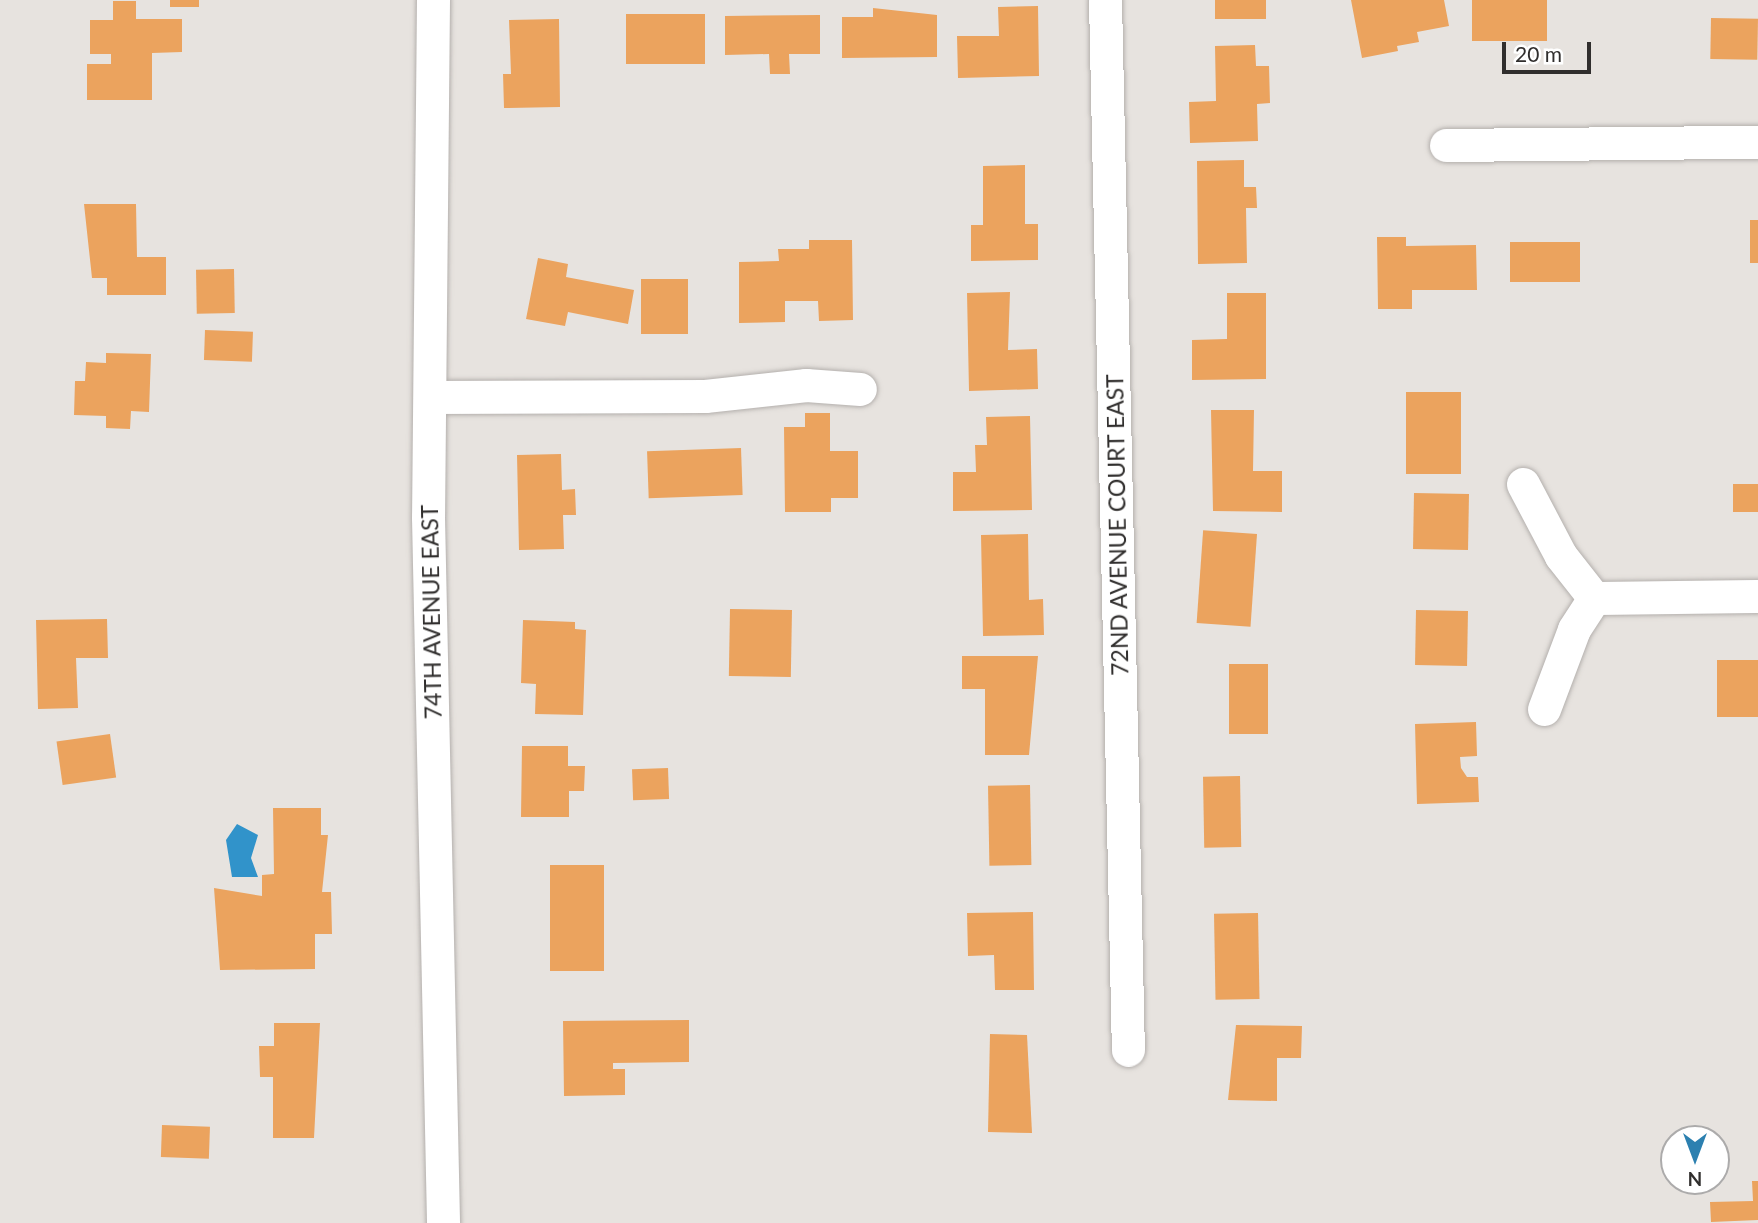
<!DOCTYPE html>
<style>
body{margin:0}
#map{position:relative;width:1758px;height:1223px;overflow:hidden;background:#e7e3df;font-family:Lato,sans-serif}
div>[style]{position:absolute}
.water>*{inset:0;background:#3193ca}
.building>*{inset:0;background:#eba35e;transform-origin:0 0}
.roads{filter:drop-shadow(0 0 2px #b4b0ad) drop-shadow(0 0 2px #b4b0ad)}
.minor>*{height:33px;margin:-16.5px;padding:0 16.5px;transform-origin:16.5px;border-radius:16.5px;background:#fff}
span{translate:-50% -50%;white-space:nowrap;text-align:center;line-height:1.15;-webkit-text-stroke:5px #fff;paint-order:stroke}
.street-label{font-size:23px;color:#302e2d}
.north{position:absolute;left:1660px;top:1125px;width:70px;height:70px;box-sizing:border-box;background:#fff;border:2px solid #acabab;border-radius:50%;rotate:180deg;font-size:19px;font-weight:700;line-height:28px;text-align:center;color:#302e2d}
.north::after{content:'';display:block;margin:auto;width:24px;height:32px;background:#2c80b0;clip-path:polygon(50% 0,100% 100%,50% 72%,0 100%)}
.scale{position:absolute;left:1502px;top:42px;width:89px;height:32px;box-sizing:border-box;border:4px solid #302e2d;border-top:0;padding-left:9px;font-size:21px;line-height:24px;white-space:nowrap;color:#302e2d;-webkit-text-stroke:5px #fff;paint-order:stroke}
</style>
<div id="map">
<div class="water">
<div style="clip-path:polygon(237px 824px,258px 835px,251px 858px,258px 877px,232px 877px,226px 840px)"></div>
</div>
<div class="building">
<div style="left:170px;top:0;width:29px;height:7px"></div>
<div style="left:1215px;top:0;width:51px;height:19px"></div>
<div style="clip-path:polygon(1351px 0,1444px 0,1449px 26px,1417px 32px,1419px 42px,1397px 46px,1398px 51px,1362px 58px)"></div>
<div style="left:1472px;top:0;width:75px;height:41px"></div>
<div style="clip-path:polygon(113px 1px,136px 1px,136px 19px,182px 19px,182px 52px,152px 53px,152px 100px,87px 100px,87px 64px,111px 64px,111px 54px,90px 54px,90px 20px,113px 20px)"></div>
<div style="clip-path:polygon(1038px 6px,1039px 76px,958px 78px,957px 36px,999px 36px,998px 7px)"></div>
<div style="clip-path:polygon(873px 8px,937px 15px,937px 57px,842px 58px,842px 17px,873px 17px)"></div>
<div style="left:626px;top:14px;width:79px;height:50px"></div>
<div style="clip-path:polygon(820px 15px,820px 54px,789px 54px,790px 74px,770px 74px,769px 54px,725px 55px,725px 16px)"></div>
<div style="left:1711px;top:18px;width:47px;height:41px;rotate:1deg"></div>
<div style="clip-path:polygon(559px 19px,560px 107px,504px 108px,503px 74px,511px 74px,509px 20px)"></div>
<div style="clip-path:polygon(1255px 45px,1256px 66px,1269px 66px,1270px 103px,1257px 104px,1258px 141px,1190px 143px,1189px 102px,1216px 101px,1215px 46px)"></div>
<div style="clip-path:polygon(1244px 160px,1244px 187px,1256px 187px,1257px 208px,1246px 208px,1247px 263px,1198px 264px,1197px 161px)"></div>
<div style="clip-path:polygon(1025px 165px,1025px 224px,1038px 224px,1038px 260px,971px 261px,971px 225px,983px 225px,983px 166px)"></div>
<div style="clip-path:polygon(84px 204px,136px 204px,137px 257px,166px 257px,166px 295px,107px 295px,107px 278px,92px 278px)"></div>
<div style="left:1750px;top:220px;width:8px;height:43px"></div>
<div style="clip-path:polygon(1377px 237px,1406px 237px,1406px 246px,1476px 245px,1477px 290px,1412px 290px,1412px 309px,1378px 309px)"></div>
<div style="clip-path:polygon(809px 240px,852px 240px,853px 320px,819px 321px,818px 301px,785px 301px,785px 322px,739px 323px,739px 262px,779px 261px,778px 249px,809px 249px)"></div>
<div style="left:1580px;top:242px;width:40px;height:70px;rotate:90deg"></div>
<div style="clip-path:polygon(538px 258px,568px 264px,566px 277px,634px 290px,628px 324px,568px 312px,565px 326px,526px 319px)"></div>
<div style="left:234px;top:269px;width:44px;height:38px;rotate:89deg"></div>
<div style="left:641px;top:279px;width:47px;height:55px"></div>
<div style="clip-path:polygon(1010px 292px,1008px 350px,1037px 349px,1038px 389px,969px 391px,967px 293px)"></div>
<div style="clip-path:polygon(1227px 293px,1266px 293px,1266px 379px,1192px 380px,1192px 340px,1227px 339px)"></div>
<div style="left:205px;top:330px;width:48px;height:30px;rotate:2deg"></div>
<div style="clip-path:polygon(106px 353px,151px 354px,149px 412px,131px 411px,130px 429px,106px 428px,106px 416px,74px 415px,75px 381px,85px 381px,86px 362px,106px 363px)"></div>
<div style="left:1406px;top:392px;width:55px;height:82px"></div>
<div style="clip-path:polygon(1211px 410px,1254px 410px,1253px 471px,1282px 471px,1282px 512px,1213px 511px)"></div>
<div style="clip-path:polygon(805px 413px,830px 413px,830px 451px,858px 451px,858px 498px,831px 498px,831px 512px,785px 512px,784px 427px,805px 427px)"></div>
<div style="clip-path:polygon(1030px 416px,1032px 510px,953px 511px,953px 472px,976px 472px,975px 445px,987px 445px,986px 417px)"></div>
<div style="left:741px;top:448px;width:47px;height:94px;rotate:88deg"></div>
<div style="clip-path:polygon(561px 454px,562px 490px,575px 489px,576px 515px,563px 515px,564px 549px,519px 550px,517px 455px)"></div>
<div style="left:1758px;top:484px;width:28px;height:25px;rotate:90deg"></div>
<div style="left:1414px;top:493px;width:55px;height:56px;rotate:1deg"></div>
<div style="clip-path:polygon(1028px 534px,1029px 600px,1043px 599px,1044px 635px,983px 636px,981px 535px)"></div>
<div style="left:1257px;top:534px;width:93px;height:54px;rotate:94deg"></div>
<div style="left:730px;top:609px;width:62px;height:67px;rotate:1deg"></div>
<div style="left:1416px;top:610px;width:52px;height:55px;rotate:1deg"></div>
<div style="clip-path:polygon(107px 619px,108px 658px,76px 658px,78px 708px,38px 709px,36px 620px)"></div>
<div style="clip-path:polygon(523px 620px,575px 622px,575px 629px,586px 630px,583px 715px,535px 714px,536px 684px,521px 683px)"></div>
<div style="clip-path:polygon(962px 656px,1038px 656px,1029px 755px,985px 755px,985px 689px,962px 689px)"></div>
<div style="left:1717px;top:660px;width:41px;height:57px"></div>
<div style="left:1229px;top:664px;width:39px;height:70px"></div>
<div style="clip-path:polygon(1476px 722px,1477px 756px,1460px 757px,1461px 768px,1467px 777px,1478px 777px,1479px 802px,1417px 804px,1415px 724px)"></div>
<div style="left:110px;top:734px;width:44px;height:54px;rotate:82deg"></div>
<div style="clip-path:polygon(522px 746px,568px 746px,568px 766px,585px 766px,584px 791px,569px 791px,569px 817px,521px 817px)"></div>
<div style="left:668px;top:768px;width:31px;height:36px;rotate:88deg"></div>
<div style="left:1240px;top:776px;width:71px;height:37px;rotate:89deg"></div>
<div style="left:1030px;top:785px;width:80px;height:42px;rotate:89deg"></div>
<div style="clip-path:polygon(273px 808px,321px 808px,321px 835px,328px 835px,322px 892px,331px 892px,332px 934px,315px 934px,315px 969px,220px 970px,214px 888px,262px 896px,262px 875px,274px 874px)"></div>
<div style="left:550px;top:865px;width:54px;height:106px"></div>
<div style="clip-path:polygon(1033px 912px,1034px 990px,995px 990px,994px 955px,968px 956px,967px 913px)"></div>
<div style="left:1258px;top:913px;width:86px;height:44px;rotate:89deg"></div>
<div style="clip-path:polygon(689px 1020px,689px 1062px,613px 1063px,613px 1069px,625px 1069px,625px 1095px,564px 1096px,563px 1021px)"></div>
<div style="clip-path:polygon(274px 1023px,320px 1023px,314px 1138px,273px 1138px,273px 1077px,260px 1077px,259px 1046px,274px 1046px)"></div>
<div style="clip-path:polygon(1236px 1025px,1302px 1026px,1301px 1058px,1277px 1058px,1277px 1101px,1228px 1100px)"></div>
<div style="clip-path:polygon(990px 1034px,1027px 1035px,1032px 1133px,988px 1132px)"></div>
<div style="left:162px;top:1125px;width:48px;height:32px;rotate:2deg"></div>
<div style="clip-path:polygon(1752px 1181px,1758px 1181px,1758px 1220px,1711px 1222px,1710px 1202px,1753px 1201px)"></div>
</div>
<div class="roads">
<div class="minor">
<div style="left:433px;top:0;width:517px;rotate:90.55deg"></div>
<div style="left:428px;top:517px;width:706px;rotate:88.78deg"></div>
<div style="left:1105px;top:0;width:1050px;rotate:88.75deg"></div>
<div style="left:1446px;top:145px;width:312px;rotate:-0.6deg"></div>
<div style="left:430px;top:397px;width:275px;rotate:-0.2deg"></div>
<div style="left:705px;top:396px;width:102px;rotate:-6.2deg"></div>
<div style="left:806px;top:385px;width:54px;rotate:4.2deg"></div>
<div style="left:1523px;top:484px;width:81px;rotate:62.2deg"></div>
<div style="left:1561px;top:556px;width:53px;rotate:51.8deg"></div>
<div style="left:1594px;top:598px;width:164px;rotate:-0.7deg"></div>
<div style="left:1544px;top:709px;width:85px;rotate:-69.4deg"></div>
<div style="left:1574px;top:629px;width:37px;rotate:-57deg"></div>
</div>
</div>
<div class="street-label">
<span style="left:1117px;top:525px;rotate:-91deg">72ND AVENUE COURT EAST</span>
<span style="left:431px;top:612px;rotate:-91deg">74TH AVENUE EAST</span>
</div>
<div class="north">N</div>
<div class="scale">20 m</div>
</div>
